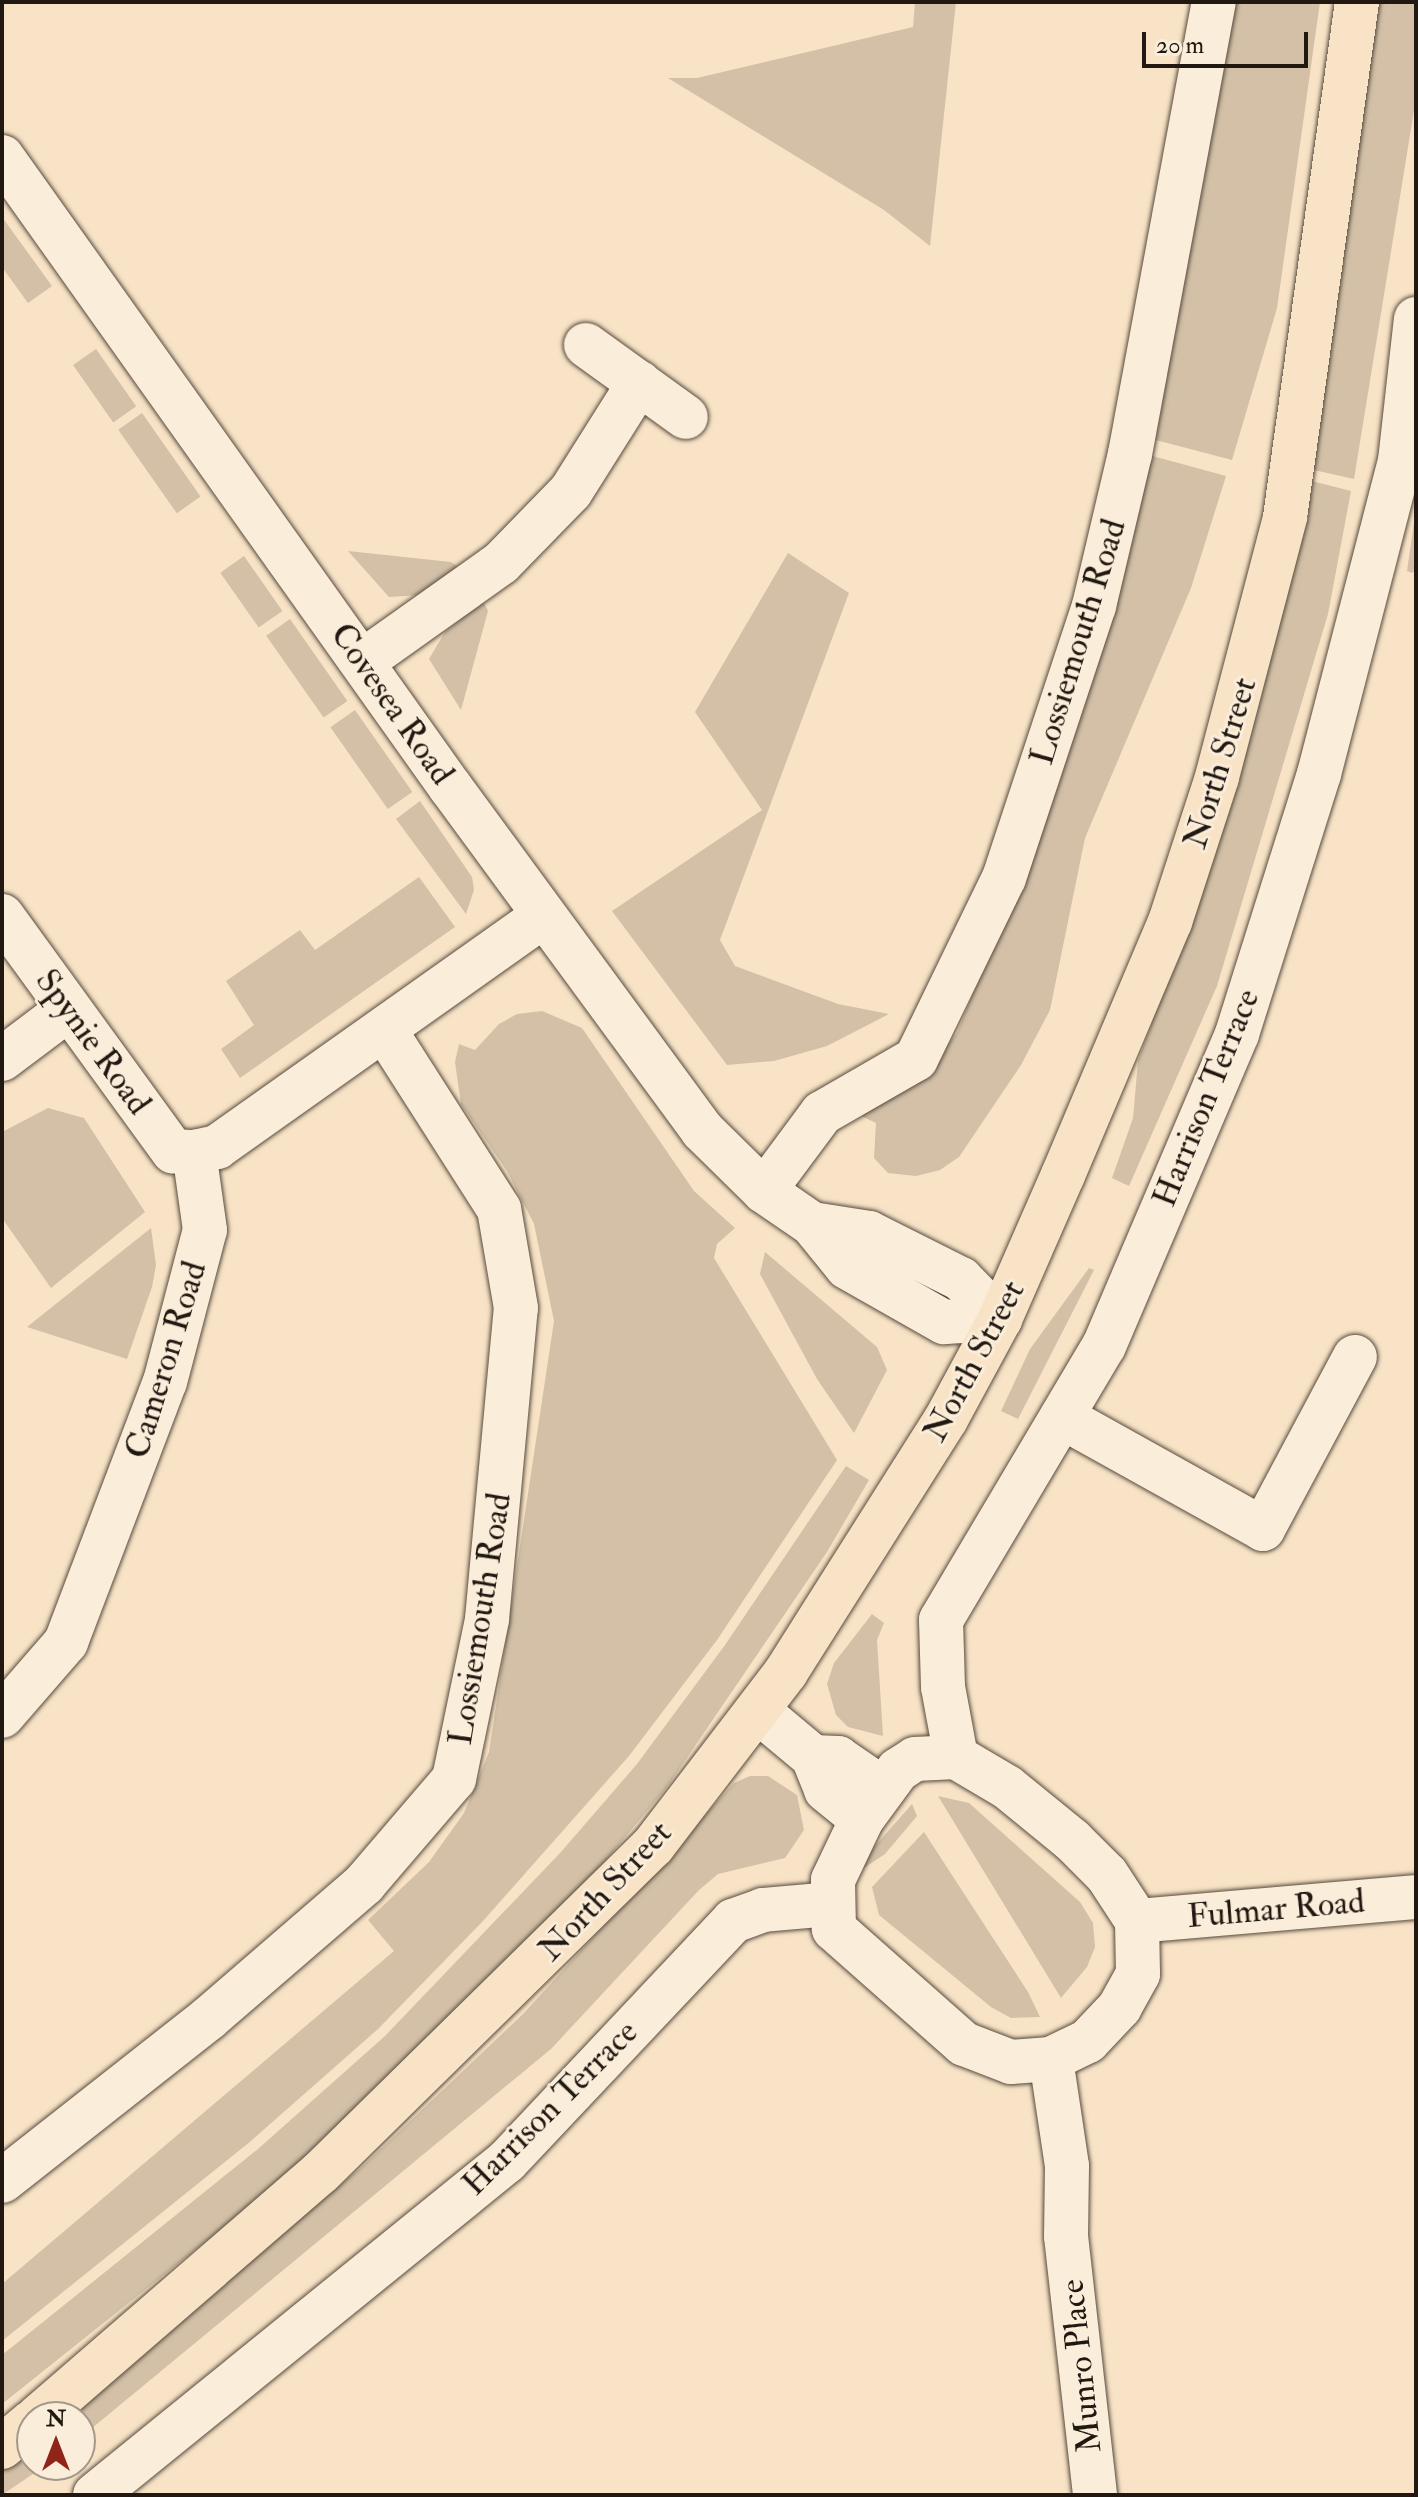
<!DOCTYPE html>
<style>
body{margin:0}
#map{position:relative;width:1418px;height:2497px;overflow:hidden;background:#f8e3c6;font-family:"IM FELL Double Pica",serif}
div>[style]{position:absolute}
.green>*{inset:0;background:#d3c0a7;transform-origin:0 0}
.roads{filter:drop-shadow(0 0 2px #574b3e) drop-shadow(0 0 2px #574b3e)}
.minor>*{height:44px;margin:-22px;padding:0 22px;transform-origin:22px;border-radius:22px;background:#faedda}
.major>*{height:44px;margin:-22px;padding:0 22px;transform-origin:22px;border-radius:22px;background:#f8e3c6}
span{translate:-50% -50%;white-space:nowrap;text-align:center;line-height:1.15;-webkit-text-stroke:6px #faedda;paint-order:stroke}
.street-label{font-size:34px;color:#211811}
.frame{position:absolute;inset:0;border:4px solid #211811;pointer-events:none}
.north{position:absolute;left:16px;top:2401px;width:80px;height:80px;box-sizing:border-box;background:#faedda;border:2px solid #a3988a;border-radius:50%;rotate:0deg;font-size:22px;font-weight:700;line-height:32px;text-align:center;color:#211811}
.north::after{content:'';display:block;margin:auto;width:28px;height:36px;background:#8f2418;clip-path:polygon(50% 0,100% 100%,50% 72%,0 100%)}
.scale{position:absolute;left:1142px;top:32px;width:166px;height:36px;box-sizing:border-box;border:4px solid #211811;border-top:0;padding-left:10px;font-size:24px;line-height:28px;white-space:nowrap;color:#211811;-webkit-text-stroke:6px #faedda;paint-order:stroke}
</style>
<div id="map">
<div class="green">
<div style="clip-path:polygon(915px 2px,956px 2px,930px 246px,884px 210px,668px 78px,697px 78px,913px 27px)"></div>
<div style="clip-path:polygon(1226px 2px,1320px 2px,1277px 308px,1232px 460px,1152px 439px)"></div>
<div style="clip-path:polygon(1376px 2px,1416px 2px,1416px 98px,1354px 479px,1305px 468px)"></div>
<div style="clip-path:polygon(2px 217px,52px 286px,28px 303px,2px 267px)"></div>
<div style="left:96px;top:349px;width:70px;height:28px;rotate:55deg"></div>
<div style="left:142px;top:413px;width:102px;height:29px;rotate:55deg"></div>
<div style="clip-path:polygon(1149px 455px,1226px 476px,1191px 588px,1085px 838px,1050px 1010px,1021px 1065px,959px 1157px,940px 1170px,916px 1176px,888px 1173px,874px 1158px,876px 1123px,859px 1115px,931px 1066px,957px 1033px,1017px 884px)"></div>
<div style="clip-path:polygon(1304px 479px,1351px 491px,1328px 614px,1217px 986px,1129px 1186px,1112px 1178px,1133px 1118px,1138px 1061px,1172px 967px)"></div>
<div style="clip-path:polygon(1416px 509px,1416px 570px,1412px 573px,1407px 571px)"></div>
<div style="clip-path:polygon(348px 551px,451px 562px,460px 568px,420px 595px,389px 597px)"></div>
<div style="clip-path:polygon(788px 553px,849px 593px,720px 940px,735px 966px,838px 1004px,889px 1014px,827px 1046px,774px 1061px,727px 1065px,612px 911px,762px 810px,695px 712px)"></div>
<div style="left:244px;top:556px;width:67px;height:29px;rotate:55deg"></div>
<div style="clip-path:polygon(483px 601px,488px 611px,461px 710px,429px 659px,445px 632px)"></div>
<div style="left:290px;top:619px;width:100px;height:29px;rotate:55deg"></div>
<div style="left:355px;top:710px;width:100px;height:30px;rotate:55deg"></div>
<div style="clip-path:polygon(420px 801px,472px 877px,474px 890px,466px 914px,396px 819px)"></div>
<div style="clip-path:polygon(419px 877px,455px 927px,240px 1078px,221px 1049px,254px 1025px,226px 981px,300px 930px,315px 950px)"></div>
<div style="clip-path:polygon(542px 1011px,582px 1028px,694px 1191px,735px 1228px,717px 1244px,714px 1258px,837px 1460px,717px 1640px,629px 1756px,483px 1921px,378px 2029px,251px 2141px,2px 2341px,2px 2284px,394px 1951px,368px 1920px,429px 1862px,464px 1813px,489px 1752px,554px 1321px,534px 1224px,507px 1171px,461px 1104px,455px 1062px,459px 1044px,475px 1050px,499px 1024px,517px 1014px)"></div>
<div style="clip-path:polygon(48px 1108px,84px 1118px,145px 1212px,51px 1288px,2px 1218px,2px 1132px)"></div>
<div style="clip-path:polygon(151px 1228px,156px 1265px,152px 1287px,127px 1359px,27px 1327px)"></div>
<div style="clip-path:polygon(765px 1252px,877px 1347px,887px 1370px,854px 1433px,817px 1379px,760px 1274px)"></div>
<div style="clip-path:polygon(1089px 1268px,1094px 1270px,1018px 1419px,1001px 1411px,1030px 1349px)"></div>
<div style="clip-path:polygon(846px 1466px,869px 1480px,827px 1552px,667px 1787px,591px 1878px,284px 2179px,2px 2404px,2px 2355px,258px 2149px,385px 2036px,561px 1852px,637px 1764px,725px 1645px)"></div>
<div style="clip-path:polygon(872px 1614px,884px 1623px,877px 1640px,883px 1736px,848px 1727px,836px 1715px,827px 1684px,834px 1663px)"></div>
<div style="clip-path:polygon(750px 1776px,768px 1776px,797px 1795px,804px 1830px,785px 1858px,718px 1874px,699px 1890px,551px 2049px,80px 2438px,80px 2417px,54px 2417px,362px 2167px,524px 2013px,734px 1783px)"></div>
<div style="clip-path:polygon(938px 1796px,969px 1803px,1080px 1902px,1093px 1923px,1095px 1947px,1087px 1967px,1061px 1998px)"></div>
<div style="clip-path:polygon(912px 1804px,917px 1816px,885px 1854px,861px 1870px,867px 1855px)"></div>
<div style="clip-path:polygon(924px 1832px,1028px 1992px,1040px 2017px,1011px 2018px,991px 2007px,879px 1915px,872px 1887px)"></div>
<div style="clip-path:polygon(32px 2435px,32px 2465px,46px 2465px,2px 2495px,2px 2459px)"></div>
</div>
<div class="roads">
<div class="minor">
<div style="left:2px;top:157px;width:774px;rotate:54.57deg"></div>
<div style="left:451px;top:788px;width:424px;rotate:53.7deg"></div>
<div style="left:702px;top:1130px;width:87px;rotate:44.5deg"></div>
<div style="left:764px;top:1191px;width:58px;rotate:34.5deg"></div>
<div style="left:812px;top:1224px;width:55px;rotate:50.9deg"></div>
<div style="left:847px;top:1267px;width:112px;rotate:29.6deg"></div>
<div style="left:944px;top:1322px;width:56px;rotate:-3.1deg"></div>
<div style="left:586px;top:345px;width:123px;rotate:35.8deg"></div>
<div style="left:363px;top:661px;width:169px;rotate:-35.4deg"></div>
<div style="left:501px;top:563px;width:100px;rotate:-45.8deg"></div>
<div style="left:571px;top:491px;width:128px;rotate:-57.8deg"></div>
<div style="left:2px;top:916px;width:291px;rotate:54deg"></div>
<div style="left:173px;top:1151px;width:21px;rotate:3deg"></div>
<div style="left:2px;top:1059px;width:80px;rotate:-36.9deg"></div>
<div style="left:764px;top:1191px;width:97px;rotate:-53.4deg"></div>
<div style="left:822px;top:1113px;width:108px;rotate:-29.9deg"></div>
<div style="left:916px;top:1059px;width:201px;rotate:-64.1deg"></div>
<div style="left:1004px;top:878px;width:287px;rotate:-71.7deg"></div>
<div style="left:1094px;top:606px;width:156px;rotate:-76.7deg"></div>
<div style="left:1130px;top:454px;width:460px;rotate:-79.5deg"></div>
<div style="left:812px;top:1224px;width:58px;rotate:9deg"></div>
<div style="left:869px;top:1233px;width:103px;rotate:26.6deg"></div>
<div style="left:961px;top:1279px;width:56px;rotate:45.7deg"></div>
<div style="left:1062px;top:1417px;width:230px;rotate:29.1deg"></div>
<div style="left:1263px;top:1529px;width:195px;rotate:-61.9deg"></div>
<div style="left:758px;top:1711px;width:72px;rotate:39.9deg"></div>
<div style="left:813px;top:1757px;width:35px;rotate:68deg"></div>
<div style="left:826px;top:1790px;width:46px;rotate:38.9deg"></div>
<div style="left:2px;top:1716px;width:98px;rotate:-49.1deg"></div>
<div style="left:66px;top:1642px;width:278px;rotate:-69.2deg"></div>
<div style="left:165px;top:1382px;width:157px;rotate:-75.3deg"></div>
<div style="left:205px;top:1230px;width:79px;rotate:-98deg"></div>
<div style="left:194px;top:1152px;width:24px;rotate:-12deg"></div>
<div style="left:217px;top:1147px;width:400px;rotate:-35.3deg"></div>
<div style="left:813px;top:1757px;width:25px;rotate:2deg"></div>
<div style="left:838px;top:1758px;width:55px;rotate:34.6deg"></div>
<div style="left:956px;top:1757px;width:71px;rotate:-100.5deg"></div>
<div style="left:943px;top:1687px;width:67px;rotate:-91.7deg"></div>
<div style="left:941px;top:1620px;width:319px;rotate:-59.3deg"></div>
<div style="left:1104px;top:1346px;width:339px;rotate:-66.9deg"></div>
<div style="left:1237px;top:1034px;width:273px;rotate:-72.5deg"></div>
<div style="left:1319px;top:774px;width:323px;rotate:-75.5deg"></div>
<div style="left:1400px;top:461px;width:143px;rotate:-83.6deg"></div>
<div style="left:956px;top:1757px;width:59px;rotate:30.5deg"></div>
<div style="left:1007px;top:1787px;width:84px;rotate:39.2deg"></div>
<div style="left:1072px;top:1840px;width:49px;rotate:45deg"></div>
<div style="left:1107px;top:1875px;width:55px;rotate:56.9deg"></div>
<div style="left:1137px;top:1921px;width:53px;rotate:88.9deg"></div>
<div style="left:1138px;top:1974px;width:38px;rotate:119deg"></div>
<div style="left:1120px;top:2007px;width:47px;rotate:133.3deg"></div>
<div style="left:1088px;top:2041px;width:41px;rotate:154.1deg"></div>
<div style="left:1051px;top:2059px;width:40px;rotate:175.7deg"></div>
<div style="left:1011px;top:2062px;width:50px;rotate:-159deg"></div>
<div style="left:964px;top:2044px;width:174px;rotate:-138.5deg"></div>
<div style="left:834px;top:1929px;width:49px;rotate:-91.2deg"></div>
<div style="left:833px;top:1880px;width:68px;rotate:-64.6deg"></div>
<div style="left:862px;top:1819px;width:61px;rotate:-53.7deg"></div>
<div style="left:898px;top:1770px;width:20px;rotate:-33deg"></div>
<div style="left:915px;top:1759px;width:41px;rotate:-2.8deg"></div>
<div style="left:1137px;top:1921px;width:280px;rotate:-4.9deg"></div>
<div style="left:1051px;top:2059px;width:108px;rotate:81.5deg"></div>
<div style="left:1067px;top:2166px;width:70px;rotate:90.8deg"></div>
<div style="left:1066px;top:2236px;width:261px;rotate:83.6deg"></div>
<div style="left:2px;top:2181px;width:263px;rotate:-38.2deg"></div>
<div style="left:209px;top:2018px;width:205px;rotate:-40.8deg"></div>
<div style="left:364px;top:1884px;width:138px;rotate:-49.4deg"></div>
<div style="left:454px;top:1779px;width:163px;rotate:-78.3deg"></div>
<div style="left:487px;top:1619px;width:312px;rotate:-84.7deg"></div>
<div style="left:516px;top:1308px;width:100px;rotate:-99.7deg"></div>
<div style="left:499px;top:1209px;width:211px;rotate:-122.6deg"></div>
<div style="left:95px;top:2495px;width:530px;rotate:-39.03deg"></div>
<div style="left:507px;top:2161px;width:330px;rotate:-46.7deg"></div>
<div style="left:733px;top:1921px;width:32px;rotate:-20deg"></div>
<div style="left:763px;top:1910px;width:68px;rotate:-5deg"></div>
</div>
<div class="major">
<div style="left:38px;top:2417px;width:373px;rotate:-40.9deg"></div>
<div style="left:320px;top:2173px;width:467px;rotate:-44.5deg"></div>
<div style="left:653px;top:1846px;width:219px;rotate:-52.6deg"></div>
<div style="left:786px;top:1672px;width:299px;rotate:-57.7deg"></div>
<div style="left:946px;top:1419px;width:114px;rotate:-61.6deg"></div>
<div style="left:1000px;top:1319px;width:157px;rotate:-66.4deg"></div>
<div style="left:1063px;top:1175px;width:275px;rotate:-67.1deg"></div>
<div style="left:1170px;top:922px;width:152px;rotate:-72deg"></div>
<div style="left:1217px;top:777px;width:269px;rotate:-75.3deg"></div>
<div style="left:1285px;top:517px;width:520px;rotate:-82.04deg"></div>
<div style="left:2px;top:2447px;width:39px;rotate:-40deg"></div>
</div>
</div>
<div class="street-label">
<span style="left:1078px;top:642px;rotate:-73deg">Lossiemouth Road</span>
<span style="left:392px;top:704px;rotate:55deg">Covesea Road</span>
<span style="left:1220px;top:763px;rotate:-73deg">North Street</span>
<span style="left:93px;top:1042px;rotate:54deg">Spynie Road</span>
<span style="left:1206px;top:1098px;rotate:-68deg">Harrison Terrace</span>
<span style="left:166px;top:1360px;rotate:-73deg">Cameron Road</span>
<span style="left:974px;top:1361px;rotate:-62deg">North Street</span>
<span style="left:480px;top:1619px;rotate:-81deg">Lossiemouth Road</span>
<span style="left:605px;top:1891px;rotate:-47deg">North Street</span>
<span style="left:1276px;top:1909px;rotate:-5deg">Fulmar Road</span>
<span style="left:550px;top:2108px;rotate:-45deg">Harrison Terrace</span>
<span style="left:1081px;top:2366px;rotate:-96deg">Munro Place</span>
</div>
<div class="frame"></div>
<div class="north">N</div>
<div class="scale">20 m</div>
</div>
